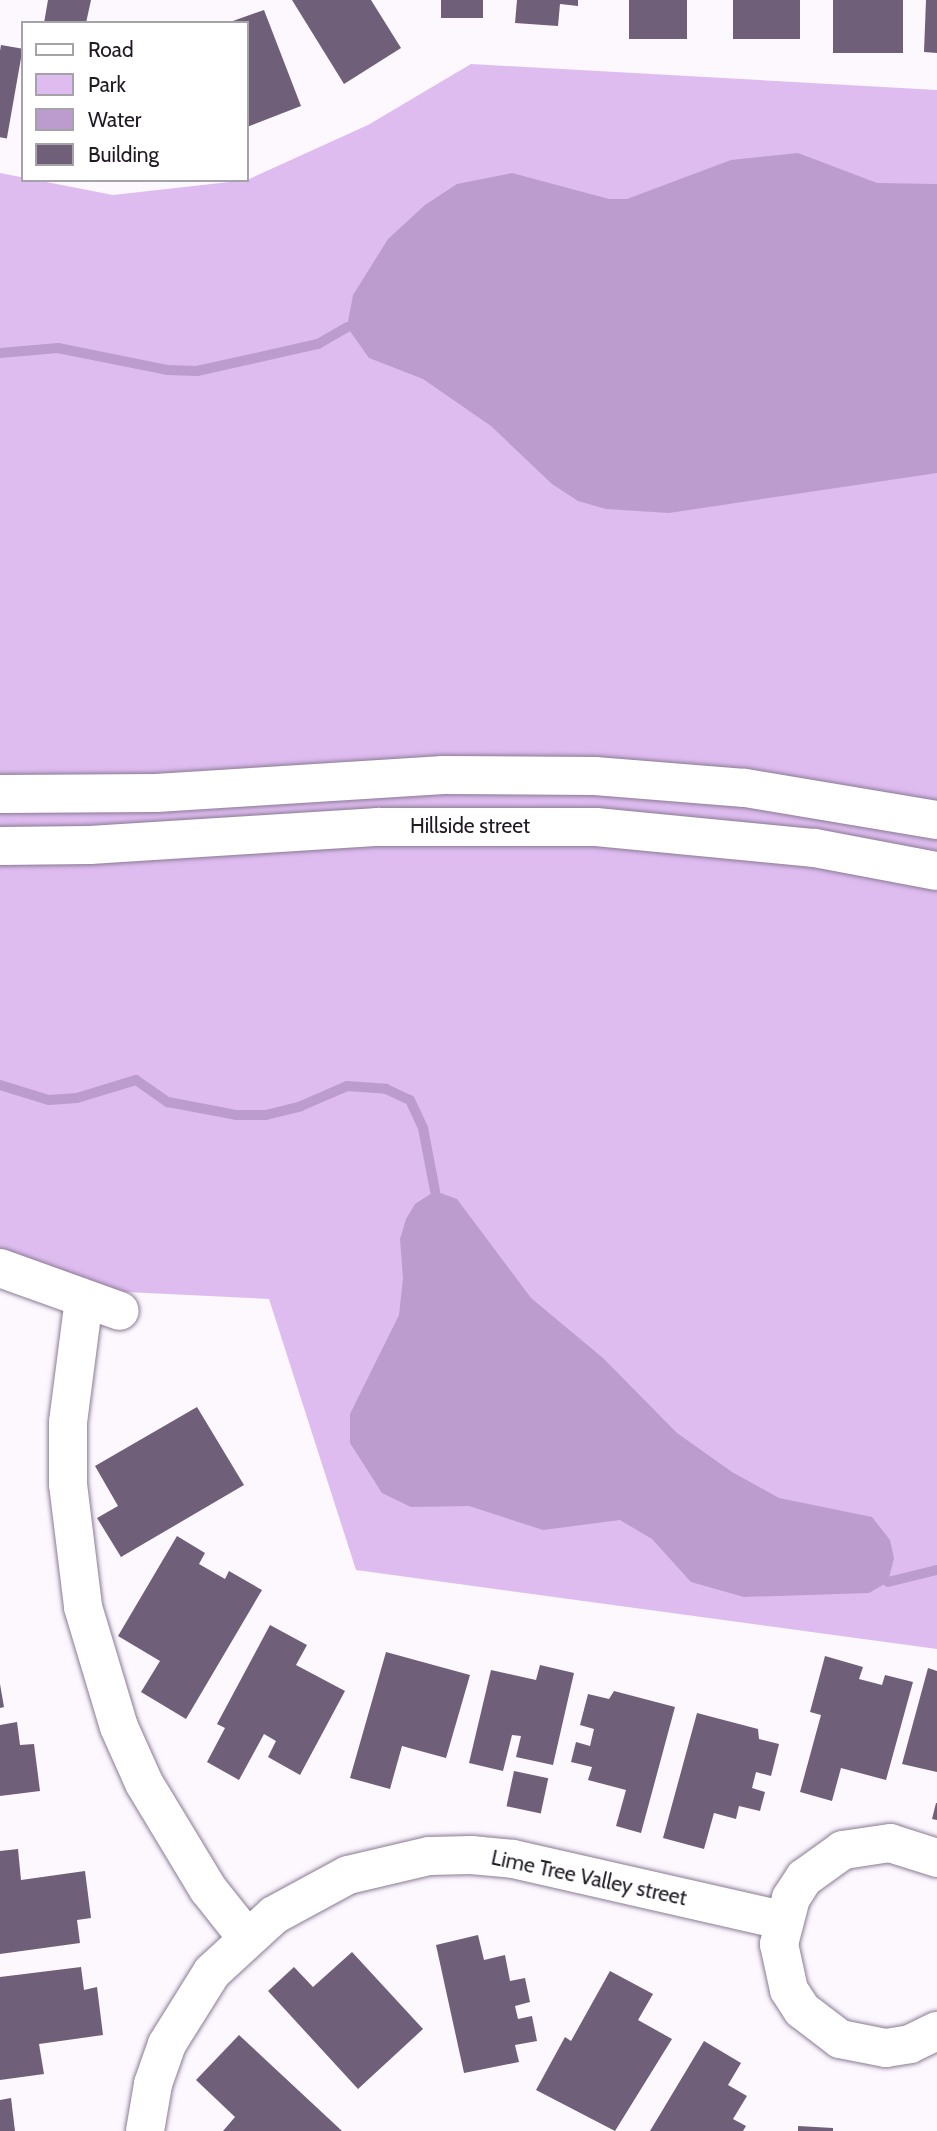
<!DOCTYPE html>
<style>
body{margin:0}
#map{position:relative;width:937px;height:2131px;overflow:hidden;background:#fcf8fe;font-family:Cabin,sans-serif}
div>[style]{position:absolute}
.green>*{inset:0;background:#debcf0}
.water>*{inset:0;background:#bc9bcf}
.stream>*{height:10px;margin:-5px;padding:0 5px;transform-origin:5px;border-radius:5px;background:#bc9bcf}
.building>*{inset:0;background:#6f5f78;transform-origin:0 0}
.roads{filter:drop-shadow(0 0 2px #8b7a94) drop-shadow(0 0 2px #8b7a94)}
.street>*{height:38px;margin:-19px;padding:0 19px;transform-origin:19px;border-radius:19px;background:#fff}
span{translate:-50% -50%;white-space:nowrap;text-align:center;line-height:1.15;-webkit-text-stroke:7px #fff;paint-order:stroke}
.street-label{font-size:21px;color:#211a25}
.legend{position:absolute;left:21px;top:21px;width:228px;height:161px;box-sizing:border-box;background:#fff;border:2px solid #a6a3a8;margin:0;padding:9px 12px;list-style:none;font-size:21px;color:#211a25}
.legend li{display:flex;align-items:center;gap:14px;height:35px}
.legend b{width:35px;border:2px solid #a6a3a8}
</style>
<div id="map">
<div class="green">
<div style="clip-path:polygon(471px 64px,937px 90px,937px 1649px,356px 1570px,269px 1299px,0 1286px,0 173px,113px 195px,247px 180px,368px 125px)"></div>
</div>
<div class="water">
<div style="clip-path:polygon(798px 153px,877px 183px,937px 184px,937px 473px,669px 513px,606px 509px,578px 501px,552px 484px,491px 426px,423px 379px,369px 358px,347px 327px,353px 295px,388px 239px,425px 205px,457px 184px,512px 173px,609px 199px,627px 199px,731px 160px)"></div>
<div style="clip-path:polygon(435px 1191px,457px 1199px,531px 1298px,603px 1358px,677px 1433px,732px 1472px,779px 1498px,872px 1517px,890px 1540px,894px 1558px,888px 1582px,869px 1593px,744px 1597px,691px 1582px,652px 1539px,620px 1520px,543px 1530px,469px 1506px,411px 1507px,382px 1493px,350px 1443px,350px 1414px,399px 1315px,403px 1278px,400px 1239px,406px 1219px,415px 1204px)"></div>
</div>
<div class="stream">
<div style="left:0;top:353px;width:58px;rotate:-4.9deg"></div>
<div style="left:58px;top:348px;width:111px;rotate:11.4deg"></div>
<div style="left:167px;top:370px;width:30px;rotate:2deg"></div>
<div style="left:197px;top:371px;width:124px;rotate:-12.6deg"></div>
<div style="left:318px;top:344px;width:34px;rotate:-30deg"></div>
<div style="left:0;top:1085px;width:51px;rotate:17deg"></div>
<div style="left:49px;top:1100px;width:28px;rotate:-4deg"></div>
<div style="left:77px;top:1098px;width:62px;rotate:-17deg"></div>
<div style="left:136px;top:1080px;width:39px;rotate:35deg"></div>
<div style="left:168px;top:1102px;width:69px;rotate:10.8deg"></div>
<div style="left:236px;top:1115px;width:30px"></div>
<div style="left:266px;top:1115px;width:36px;rotate:-14deg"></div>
<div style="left:301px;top:1106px;width:50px;rotate:-23.5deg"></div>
<div style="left:347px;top:1086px;width:39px;rotate:4deg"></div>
<div style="left:386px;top:1089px;width:26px;rotate:25deg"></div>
<div style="left:410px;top:1100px;width:31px;rotate:65deg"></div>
<div style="left:423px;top:1128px;width:64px;rotate:79.2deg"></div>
<div style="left:888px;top:1582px;width:50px;rotate:-13.8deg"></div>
</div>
<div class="building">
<div style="clip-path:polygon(48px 0,91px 0,86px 23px,44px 23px)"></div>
<div style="clip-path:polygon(292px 0,371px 0,401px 48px,344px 84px)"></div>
<div style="left:441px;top:0;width:42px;height:18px"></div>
<div style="clip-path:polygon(517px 0,578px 0,578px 6px,560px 4px,558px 26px,515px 23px)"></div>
<div style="left:629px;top:0;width:58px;height:39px"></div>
<div style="left:733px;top:0;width:67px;height:39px"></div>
<div style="left:833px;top:0;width:70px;height:53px"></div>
<div style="clip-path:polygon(926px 0,937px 0,937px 53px,924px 52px)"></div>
<div style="clip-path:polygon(264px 10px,301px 106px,247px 127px,247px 23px,230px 22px)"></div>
<div style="left:1px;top:45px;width:22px;height:91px;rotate:10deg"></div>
<div style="clip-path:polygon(197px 1407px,244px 1485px,121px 1557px,97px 1518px,118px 1506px,95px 1466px)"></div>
<div style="clip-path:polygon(177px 1536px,205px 1553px,199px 1564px,225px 1579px,229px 1571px,262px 1590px,186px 1719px,141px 1692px,160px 1661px,118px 1636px)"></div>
<div style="clip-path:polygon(270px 1625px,307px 1645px,296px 1665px,345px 1691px,300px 1775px,268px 1757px,276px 1741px,264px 1734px,239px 1780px,207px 1762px,225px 1728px,217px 1724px)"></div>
<div style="clip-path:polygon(386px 1652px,470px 1675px,446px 1758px,402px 1746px,390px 1789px,350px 1778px)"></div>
<div style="clip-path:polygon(825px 1656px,863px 1667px,859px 1679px,882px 1685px,885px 1675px,913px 1682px,886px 1780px,841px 1768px,832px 1801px,800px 1792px,821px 1715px,810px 1712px)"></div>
<div style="clip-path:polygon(540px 1665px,574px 1673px,553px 1765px,516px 1757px,521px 1736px,512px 1735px,503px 1771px,469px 1763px,491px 1670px,536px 1680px)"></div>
<div style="clip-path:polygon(928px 1668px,937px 1671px,937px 1772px,902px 1764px)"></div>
<div style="clip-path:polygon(0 1684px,4px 1707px,0 1708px)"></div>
<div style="clip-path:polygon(614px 1691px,675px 1707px,641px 1833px,616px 1826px,626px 1790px,588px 1780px,592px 1767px,571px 1762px,576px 1742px,590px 1746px,594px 1729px,580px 1725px,588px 1694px,609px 1699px)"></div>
<div style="clip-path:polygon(697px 1713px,758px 1729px,759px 1739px,779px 1744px,771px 1776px,756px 1772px,752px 1788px,765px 1792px,760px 1811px,739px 1806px,736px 1819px,714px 1813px,704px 1849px,663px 1838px)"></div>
<div style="clip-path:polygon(17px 1722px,20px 1745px,34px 1744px,40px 1791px,0 1796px,0 1725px)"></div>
<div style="left:514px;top:1771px;width:35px;height:36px;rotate:12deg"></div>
<div style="clip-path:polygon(936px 1803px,937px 1803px,937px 1820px,932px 1819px)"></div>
<div style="clip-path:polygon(18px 1849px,21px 1880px,85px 1871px,91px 1918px,77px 1920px,80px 1943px,0 1954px,0 1851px)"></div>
<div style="clip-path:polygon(478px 1935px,484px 1960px,505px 1955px,510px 1981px,525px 1978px,530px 2002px,515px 2006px,518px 2019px,532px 2016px,537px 2041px,515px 2045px,519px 2062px,464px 2073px,436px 1945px)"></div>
<div style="clip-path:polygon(352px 1952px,423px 2029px,358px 2089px,268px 1991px,294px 1967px,313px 1987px)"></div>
<div style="clip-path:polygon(81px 1967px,84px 1990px,97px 1987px,103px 2035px,39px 2044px,44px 2074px,0 2080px,0 1977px)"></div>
<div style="clip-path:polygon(610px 1971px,653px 1994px,638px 2020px,672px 2039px,615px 2131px,536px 2090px,565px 2037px,571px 2041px)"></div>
<div style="clip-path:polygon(239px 2035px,342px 2131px,223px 2131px,235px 2117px,196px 2080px)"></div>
<div style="clip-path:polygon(704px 2041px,741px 2063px,728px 2085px,747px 2096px,733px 2119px,746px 2126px,743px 2131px,650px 2131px)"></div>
<div style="clip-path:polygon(11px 2098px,15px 2131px,0 2131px,0 2100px)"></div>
<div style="clip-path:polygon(798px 2126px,833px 2128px,833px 2131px,798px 2131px)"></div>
</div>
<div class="roads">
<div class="street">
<div style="left:0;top:794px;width:156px;rotate:-0.4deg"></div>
<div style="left:156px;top:793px;width:288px;rotate:-3.6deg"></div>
<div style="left:443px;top:775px;width:152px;rotate:0.4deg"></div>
<div style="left:595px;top:776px;width:150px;rotate:4.6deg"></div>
<div style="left:745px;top:788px;width:195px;rotate:9.5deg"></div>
<div style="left:0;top:846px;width:90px;rotate:-0.6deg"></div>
<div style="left:90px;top:845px;width:289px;rotate:-3.6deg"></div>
<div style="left:378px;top:827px;width:218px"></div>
<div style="left:596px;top:827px;width:220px;rotate:5.5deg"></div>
<div style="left:815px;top:848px;width:124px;rotate:10.7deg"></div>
<div style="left:0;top:1268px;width:127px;rotate:19.7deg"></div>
<div style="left:84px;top:1299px;width:124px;rotate:97.4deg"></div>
<div style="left:68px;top:1422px;width:62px;rotate:90deg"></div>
<div style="left:68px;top:1484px;width:124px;rotate:83deg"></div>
<div style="left:83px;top:1607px;width:125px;rotate:73.3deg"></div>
<div style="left:119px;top:1727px;width:61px;rotate:65.9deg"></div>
<div style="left:144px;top:1783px;width:124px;rotate:58.9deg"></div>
<div style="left:208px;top:1889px;width:63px;rotate:51.5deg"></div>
<div style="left:937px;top:1858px;width:49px;rotate:-162.3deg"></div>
<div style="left:890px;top:1843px;width:48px;rotate:171.5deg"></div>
<div style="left:843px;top:1850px;width:48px;rotate:144.3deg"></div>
<div style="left:804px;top:1878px;width:24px;rotate:123deg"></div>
<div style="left:791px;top:1898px;width:48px;rotate:104.6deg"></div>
<div style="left:779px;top:1944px;width:47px;rotate:77.7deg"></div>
<div style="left:789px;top:1990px;width:24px;rotate:57deg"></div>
<div style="left:802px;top:2010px;width:48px;rotate:37.3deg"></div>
<div style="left:840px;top:2039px;width:47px;rotate:11.1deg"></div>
<div style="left:886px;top:2048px;width:24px;rotate:-9deg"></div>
<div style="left:910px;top:2044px;width:30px;rotate:-26deg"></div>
<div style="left:145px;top:2131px;width:48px;rotate:-80.3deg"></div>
<div style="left:153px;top:2084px;width:42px;rotate:-70.7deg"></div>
<div style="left:167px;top:2044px;width:85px;rotate:-58deg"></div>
<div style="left:212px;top:1972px;width:84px;rotate:-42.6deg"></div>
<div style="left:274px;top:1915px;width:84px;rotate:-28.4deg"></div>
<div style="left:348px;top:1875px;width:83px;rotate:-13.2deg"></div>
<div style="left:429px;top:1856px;width:42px;rotate:-1.4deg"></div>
<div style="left:471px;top:1855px;width:42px;rotate:5.4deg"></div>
<div style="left:513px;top:1859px;width:276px;rotate:12.8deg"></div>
</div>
</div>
<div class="street-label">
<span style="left:470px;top:826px">Hillside street</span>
<span style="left:589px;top:1878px;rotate:12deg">Lime Tree Valley street</span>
</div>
<ul class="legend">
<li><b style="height:9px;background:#fff"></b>Road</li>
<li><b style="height:19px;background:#debcf0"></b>Park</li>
<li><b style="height:19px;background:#bc9bcf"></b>Water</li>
<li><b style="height:19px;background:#6f5f78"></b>Building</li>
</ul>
</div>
